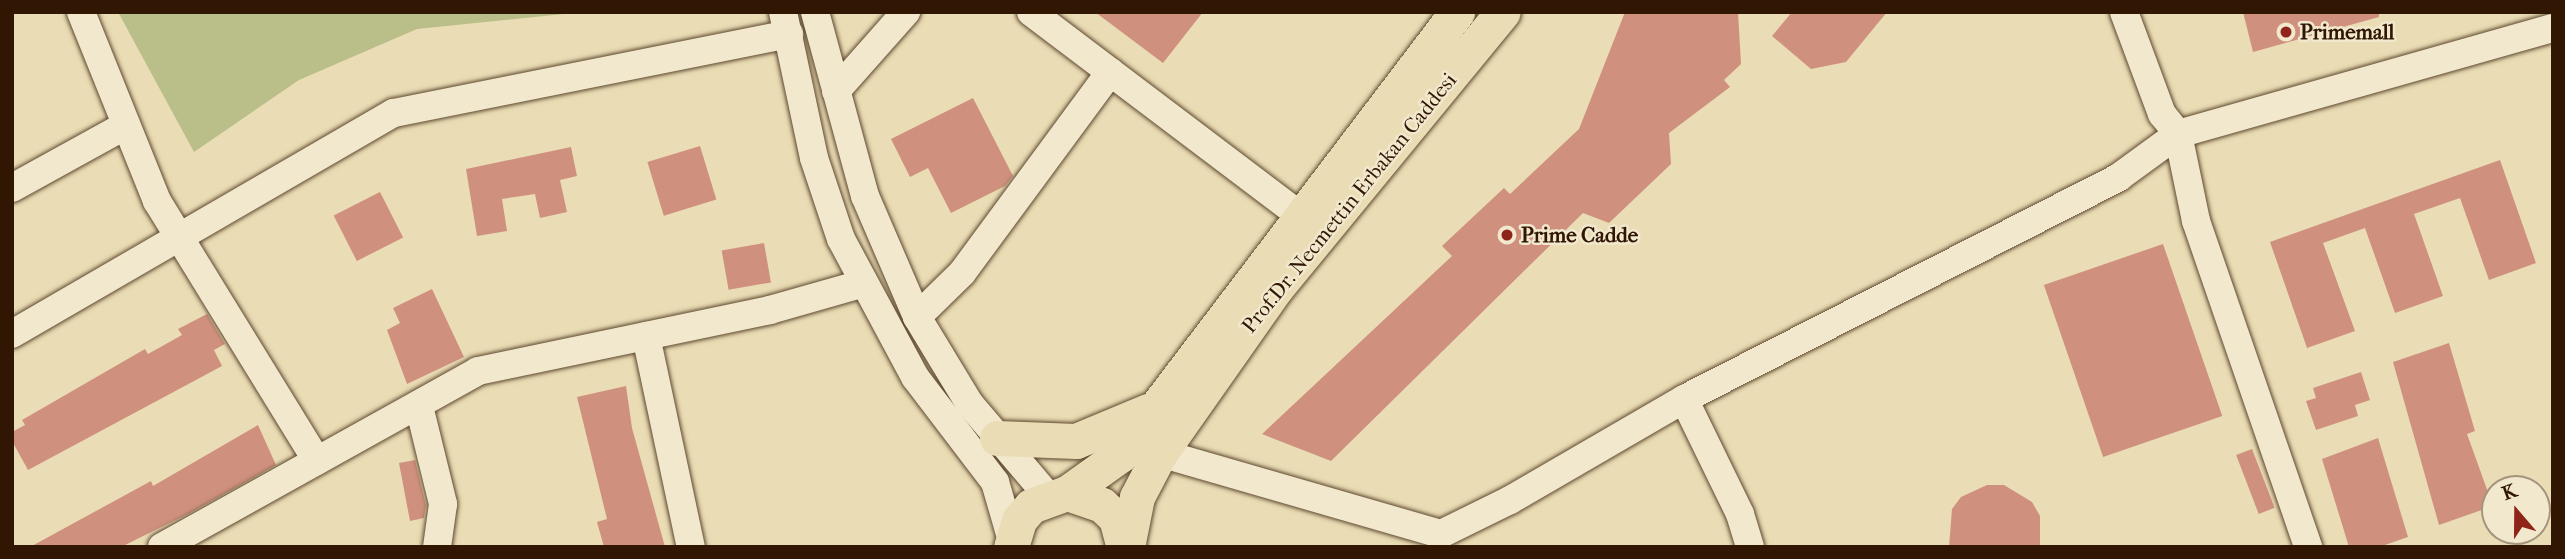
<!DOCTYPE html>
<style>
body{margin:0}
#map{position:relative;width:2565px;height:559px;overflow:hidden;background:#eadcb4;font-family:"IM FELL French Canon",serif}
div>[style]{position:absolute}
.green>*{inset:0;background:#babf8a}
.building>*{inset:0;background:#cf917e;transform-origin:0 0}
.roads{filter:drop-shadow(0 0 2px #5e482f) drop-shadow(0 0 2px #5e482f)}
.minor>*{height:28px;margin:-14px;padding:0 14px;transform-origin:14px;border-radius:14px;background:#f1e8ce}
.major>*{height:35px;margin:-17.5px;padding:0 17.5px;transform-origin:17.5px;border-radius:17.5px;background:#eadcb4}
.dots>*{width:19px;height:19px;translate:-50% -50%;box-sizing:border-box;border:4px solid #f1e8ce;border-radius:50%}
span{translate:-50% -50%;white-space:nowrap;text-align:center;line-height:1.15;-webkit-text-stroke:5px #f1e8ce;paint-order:stroke}
.poi-label{font-size:21px;color:#301603;font-weight:700}
.left{translate:0 -50%;text-align:left}
.street-label{font-size:21px;color:#301603}
.frame{position:absolute;inset:0;border:14px solid #301603;pointer-events:none}
.north{position:absolute;left:2481px;top:475px;width:70px;height:70px;box-sizing:border-box;background:#f1e8ce;border:2px solid #a4947d;border-radius:50%;rotate:340deg;font-size:19px;font-weight:700;line-height:28px;text-align:center;color:#301603}
.north::after{content:'';display:block;margin:auto;width:24px;height:32px;background:#8f2418;clip-path:polygon(50% 0,100% 100%,50% 72%,0 100%)}
</style>
<div id="map">
<div class="green">
<div style="clip-path:polygon(118px 12px,583px 12px,417px 29px,299px 80px,194px 152px)"></div>
</div>
<div class="building">
<div style="clip-path:polygon(1095px 12px,1203px 12px,1163px 63px)"></div>
<div style="clip-path:polygon(1625px 12px,1738px 12px,1741px 64px,1724px 80px,1730px 87px,1669px 133px,1671px 164px,1609px 223px,1583px 213px,1331px 461px,1262px 434px,1452px 256px,1442px 246px,1504px 188px,1510px 194px,1579px 129px)"></div>
<div style="clip-path:polygon(1792px 12px,1887px 12px,1846px 62px,1811px 69px,1772px 36px)"></div>
<div style="clip-path:polygon(2243px 12px,2379px 12px,2379px 17px,2253px 52px)"></div>
<div style="clip-path:polygon(973px 98px,1013px 176px,1005px 186px,951px 213px,928px 168px,910px 177px,891px 139px)"></div>
<div style="left:700px;top:146px;width:56px;height:55px;rotate:73deg"></div>
<div style="clip-path:polygon(571px 147px,577px 176px,560px 180px,567px 212px,540px 218px,535px 194px,502px 199px,507px 231px,477px 236px,466px 169px)"></div>
<div style="clip-path:polygon(2500px 160px,2536px 263px,2489px 280px,2460px 198px,2414px 214px,2443px 296px,2395px 313px,2365px 228px,2323px 243px,2355px 331px,2307px 348px,2270px 242px)"></div>
<div style="left:380px;top:192px;width:51px;height:52px;rotate:63deg"></div>
<div style="left:764px;top:243px;width:40px;height:43px;rotate:80deg"></div>
<div style="left:2163px;top:244px;width:182px;height:126px;rotate:71deg"></div>
<div style="clip-path:polygon(432px 289px,464px 357px,407px 384px,387px 330px,400px 323px,393px 308px)"></div>
<div style="clip-path:polygon(207px 314px,225px 344px,214px 350px,222px 366px,28px 470px,12px 441px,12px 432px,25px 425px,22px 420px,145px 349px,148px 354px,182px 335px,178px 329px)"></div>
<div style="clip-path:polygon(2449px 343px,2475px 431px,2467px 434px,2493px 506px,2439px 525px,2393px 362px)"></div>
<div style="clip-path:polygon(2361px 372px,2370px 400px,2355px 405px,2358px 416px,2316px 430px,2306px 401px,2316px 398px,2313px 388px)"></div>
<div style="clip-path:polygon(626px 386px,632px 428px,665px 547px,604px 547px,597px 522px,607px 519px,577px 397px)"></div>
<div style="clip-path:polygon(258px 425px,276px 465px,188px 514px,121px 547px,30px 547px,151px 481px,153px 486px)"></div>
<div style="clip-path:polygon(2378px 438px,2408px 537px,2379px 547px,2349px 547px,2322px 459px)"></div>
<div style="left:2252px;top:449px;width:63px;height:17px;rotate:69deg"></div>
<div style="clip-path:polygon(415px 460px,426px 505px,424px 518px,410px 521px,399px 463px)"></div>
<div style="clip-path:polygon(1987px 485px,2004px 485px,2032px 502px,2040px 516px,2040px 547px,1949px 547px,1952px 509px,1961px 497px)"></div>
</div>
<div class="roads">
<div class="minor">
<div style="left:81px;top:12px;width:204px;rotate:68.1deg"></div>
<div style="left:157px;top:201px;width:305px;rotate:58.4deg"></div>
<div style="left:783px;top:12px;width:149px;rotate:78deg"></div>
<div style="left:814px;top:158px;width:85px;rotate:71.6deg"></div>
<div style="left:841px;top:239px;width:157px;rotate:61.8deg"></div>
<div style="left:915px;top:377px;width:132px;rotate:52.7deg"></div>
<div style="left:995px;top:482px;width:57px;rotate:73.8deg"></div>
<div style="left:815px;top:12px;width:191px;rotate:74.8deg"></div>
<div style="left:865px;top:196px;width:132px;rotate:66.7deg"></div>
<div style="left:917px;top:317px;width:100px;rotate:58.8deg"></div>
<div style="left:969px;top:403px;width:122px;rotate:49.7deg"></div>
<div style="left:1031px;top:12px;width:338px;rotate:37.1deg"></div>
<div style="left:2124px;top:12px;width:109px;rotate:69.6deg"></div>
<div style="left:2162px;top:114px;width:26px;rotate:51deg"></div>
<div style="left:2178px;top:134px;width:390px;rotate:-15.8deg"></div>
<div style="left:836px;top:91px;width:106px;rotate:-48.5deg"></div>
<div style="left:12px;top:188px;width:130px;rotate:-28.9deg"></div>
<div style="left:917px;top:317px;width:63px;rotate:-44.4deg"></div>
<div style="left:962px;top:273px;width:250px;rotate:-53.6deg"></div>
<div style="left:12px;top:334px;width:441px;rotate:-30.1deg"></div>
<div style="left:394px;top:113px;width:403px;rotate:-11.3deg"></div>
<div style="left:646px;top:336px;width:216px;rotate:78deg"></div>
<div style="left:1684px;top:399px;width:128px;rotate:64deg"></div>
<div style="left:1740px;top:514px;width:34px;rotate:73deg"></div>
<div style="left:419px;top:406px;width:101px;rotate:76.2deg"></div>
<div style="left:443px;top:504px;width:43px;rotate:97.9deg"></div>
<div style="left:1160px;top:453px;width:292px;rotate:16.1deg"></div>
<div style="left:1441px;top:534px;width:77px;rotate:-26.2deg"></div>
<div style="left:1510px;top:500px;width:201px;rotate:-30.1deg"></div>
<div style="left:1684px;top:399px;width:488px;rotate:-27deg"></div>
<div style="left:2119px;top:177px;width:73px;rotate:-36.1deg"></div>
<div style="left:2178px;top:134px;width:89px;rotate:78.3deg"></div>
<div style="left:2196px;top:221px;width:345px;rotate:71deg"></div>
<div style="left:162px;top:547px;width:362px;rotate:-29.1deg"></div>
<div style="left:478px;top:371px;width:298px;rotate:-11.8deg"></div>
<div style="left:770px;top:310px;width:95px;rotate:-15.9deg"></div>
</div>
<div class="major">
<div style="left:997px;top:438px;width:79px;rotate:2.2deg"></div>
<div style="left:1076px;top:441px;width:78px;rotate:-22.6deg"></div>
<div style="left:1067px;top:493px;width:65px;rotate:-35.6deg"></div>
<div style="left:1120px;top:455px;width:557px;rotate:-52.74deg"></div>
<div style="left:1011px;top:547px;width:28px;rotate:-73deg"></div>
<div style="left:1019px;top:520px;width:18px;rotate:-49deg"></div>
<div style="left:1031px;top:506px;width:38px;rotate:-20deg"></div>
<div style="left:1067px;top:493px;width:37px;rotate:19deg"></div>
<div style="left:1102px;top:505px;width:19px;rotate:43deg"></div>
<div style="left:1116px;top:518px;width:30px;rotate:75deg"></div>
<div style="left:1127px;top:547px;width:51px;rotate:-78.7deg"></div>
<div style="left:1137px;top:497px;width:50px;rotate:-62.4deg"></div>
<div style="left:1160px;top:453px;width:202px;rotate:-54.9deg"></div>
<div style="left:1276px;top:288px;width:357px;rotate:-50.6deg"></div>
</div>
</div>
<div class="dots">
<div style="left:2286px;top:32px;background:#8f2418"></div>
<div style="left:1507px;top:235px;background:#8f2418"></div>
</div>
<div class="poi-label">
<span class="left" style="left:2300px;top:32px">Primemall</span>
<span class="left" style="left:1521px;top:235px">Prime Cadde</span>
</div>
<div class="street-label">
<span style="left:1349px;top:203px;rotate:-51deg">Prof.Dr. Necmettin Erbakan Caddesi</span>
</div>
<div class="frame"></div>
<div class="north">K</div>
</div>
